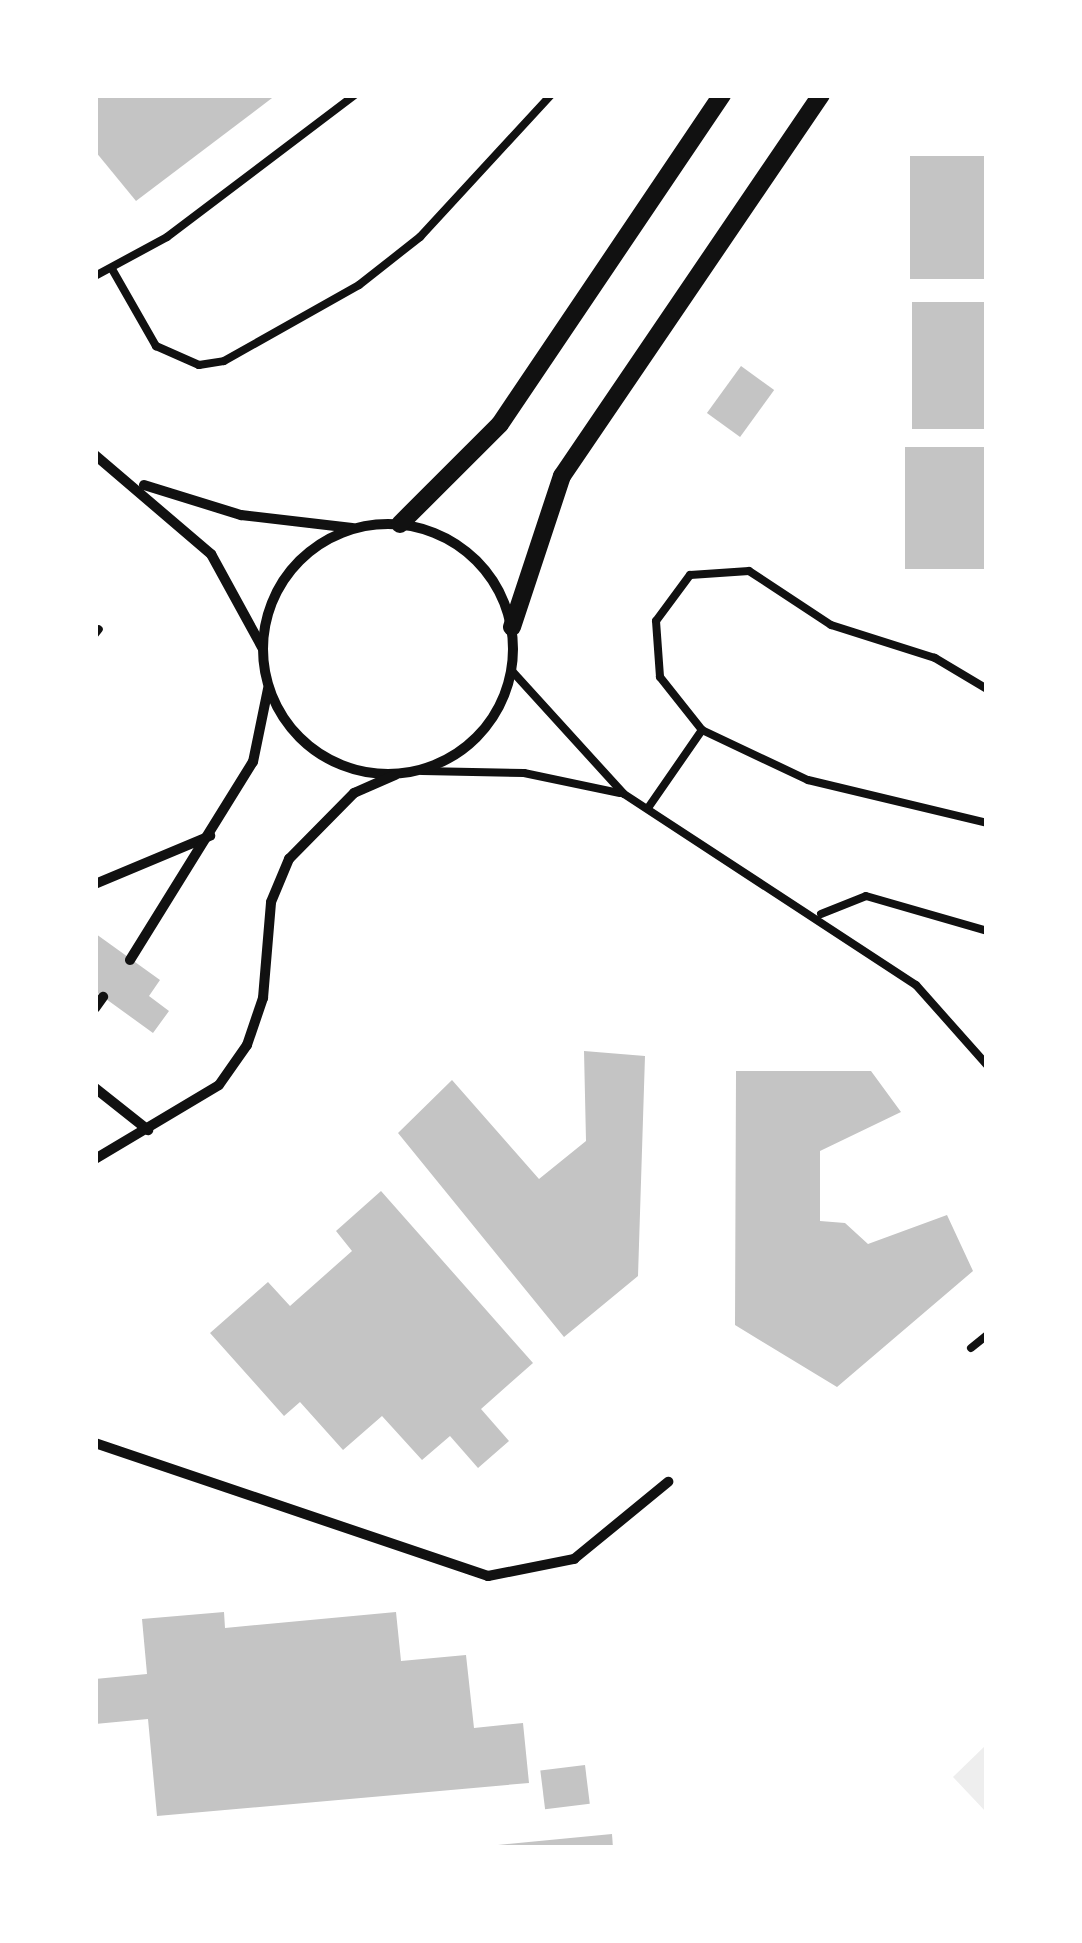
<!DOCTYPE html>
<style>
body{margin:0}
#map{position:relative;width:1082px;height:1943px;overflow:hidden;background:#fff;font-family:Montserrat,sans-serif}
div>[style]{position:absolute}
.green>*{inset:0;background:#eee}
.building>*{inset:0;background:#c4c4c4;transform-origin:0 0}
.service>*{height:8px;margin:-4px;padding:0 4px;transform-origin:4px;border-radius:4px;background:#111}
.minor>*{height:10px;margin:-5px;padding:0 5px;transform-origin:5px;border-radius:5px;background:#111}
.minor>.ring{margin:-5px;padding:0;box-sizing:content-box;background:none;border:10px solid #111;border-radius:50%}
.tertiary>*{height:18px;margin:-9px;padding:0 9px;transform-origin:9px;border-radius:9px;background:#111}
span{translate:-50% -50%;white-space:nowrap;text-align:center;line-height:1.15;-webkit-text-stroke:9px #fff;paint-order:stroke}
.frame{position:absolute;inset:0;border:98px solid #fff;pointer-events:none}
</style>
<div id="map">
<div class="green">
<div style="clip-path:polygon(987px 1744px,987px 1813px,953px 1777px)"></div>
</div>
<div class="building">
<div style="clip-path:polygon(95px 95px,276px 95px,136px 201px,95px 151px)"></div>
<div style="left:987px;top:156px;width:123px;height:77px;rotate:90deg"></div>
<div style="left:987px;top:302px;width:127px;height:75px;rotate:90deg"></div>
<div style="left:741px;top:366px;width:41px;height:58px;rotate:36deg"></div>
<div style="left:987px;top:447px;width:122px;height:82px;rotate:90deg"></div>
<div style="clip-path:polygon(96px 934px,160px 980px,149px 996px,169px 1011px,153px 1033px,95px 991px)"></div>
<div style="clip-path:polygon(584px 1051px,645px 1056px,638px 1276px,564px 1337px,398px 1133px,452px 1080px,539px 1179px,586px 1141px)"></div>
<div style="clip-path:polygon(736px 1071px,871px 1071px,901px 1112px,820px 1151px,820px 1221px,845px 1223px,868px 1244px,947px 1215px,973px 1271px,837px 1387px,735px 1325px)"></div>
<div style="clip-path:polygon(381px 1191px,533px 1363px,481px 1409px,509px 1441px,478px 1468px,450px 1436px,422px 1460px,382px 1416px,343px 1450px,300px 1402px,284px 1416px,210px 1333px,268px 1282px,290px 1306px,352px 1251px,336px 1231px)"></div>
<div style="clip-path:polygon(224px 1612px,225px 1628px,396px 1612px,401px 1661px,466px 1655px,474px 1728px,523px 1723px,529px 1783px,157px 1816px,148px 1719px,95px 1724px,95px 1679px,147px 1674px,142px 1619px)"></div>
<div style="left:585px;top:1765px;width:39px;height:45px;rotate:83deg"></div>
<div style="clip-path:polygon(612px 1834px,613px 1848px,498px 1848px,498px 1845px)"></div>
</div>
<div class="service">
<div style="left:112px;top:269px;width:89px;rotate:60.3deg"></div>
<div style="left:156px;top:346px;width:47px;rotate:23.8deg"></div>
<div style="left:199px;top:365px;width:25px;rotate:-9deg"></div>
<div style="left:224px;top:361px;width:155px;rotate:-29.4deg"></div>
<div style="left:359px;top:285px;width:78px;rotate:-38.2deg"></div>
<div style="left:420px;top:237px;width:193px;rotate:-47.3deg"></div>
<div style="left:95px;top:276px;width:82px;rotate:-28.4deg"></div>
<div style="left:167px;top:237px;width:236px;rotate:-37.1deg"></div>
<div style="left:95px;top:634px;width:6px;rotate:-51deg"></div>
<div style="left:512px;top:671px;width:166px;rotate:47.7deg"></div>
<div style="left:624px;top:794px;width:349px;rotate:33.2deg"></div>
<div style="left:916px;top:985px;width:107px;rotate:48.4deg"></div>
<div style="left:987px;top:689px;width:61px;rotate:-149.2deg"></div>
<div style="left:935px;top:658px;width:109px;rotate:-162.4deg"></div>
<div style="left:831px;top:625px;width:98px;rotate:-146.6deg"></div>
<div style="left:749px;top:571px;width:59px;rotate:176.1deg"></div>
<div style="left:690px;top:575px;width:57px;rotate:126.5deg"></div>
<div style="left:656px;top:621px;width:56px;rotate:85.9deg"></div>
<div style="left:660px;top:677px;width:68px;rotate:51.6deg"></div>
<div style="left:702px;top:730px;width:117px;rotate:25.3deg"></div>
<div style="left:808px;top:780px;width:184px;rotate:13.5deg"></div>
<div style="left:422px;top:771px;width:102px;rotate:1.1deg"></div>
<div style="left:524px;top:773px;width:98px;rotate:11.8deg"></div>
<div style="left:648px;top:808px;width:95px;rotate:-55.3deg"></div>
<div style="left:821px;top:914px;width:48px;rotate:-21.8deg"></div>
<div style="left:866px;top:896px;width:126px;rotate:16.1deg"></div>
<div style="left:971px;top:1348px;width:21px;rotate:-39deg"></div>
</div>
<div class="minor">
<div style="left:95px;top:455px;width:153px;rotate:40.5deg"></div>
<div style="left:211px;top:554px;width:106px;rotate:61.3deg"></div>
<div style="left:144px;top:485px;width:102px;rotate:17.2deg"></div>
<div style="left:241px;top:515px;width:112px;rotate:6.7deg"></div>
<div class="ring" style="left:263px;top:524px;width:240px;height:240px"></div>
<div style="left:95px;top:884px;width:125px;rotate:-22.7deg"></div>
<div style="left:130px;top:960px;width:233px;rotate:-58.2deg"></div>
<div style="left:253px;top:762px;width:75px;rotate:-78.4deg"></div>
<div style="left:95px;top:1008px;width:14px;rotate:-54deg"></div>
<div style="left:95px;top:1088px;width:68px;rotate:38.4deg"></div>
<div style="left:95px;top:1159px;width:144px;rotate:-30.8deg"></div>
<div style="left:219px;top:1085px;width:49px;rotate:-55deg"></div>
<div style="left:247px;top:1045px;width:50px;rotate:-71.2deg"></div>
<div style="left:263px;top:998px;width:96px;rotate:-85.2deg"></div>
<div style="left:271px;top:902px;width:47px;rotate:-67.3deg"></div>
<div style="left:289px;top:859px;width:93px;rotate:-45.4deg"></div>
<div style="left:354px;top:793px;width:45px;rotate:-23.7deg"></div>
<div style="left:95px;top:1443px;width:415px;rotate:18.7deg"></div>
<div style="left:488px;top:1576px;width:88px;rotate:-11.2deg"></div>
<div style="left:574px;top:1559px;width:122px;rotate:-39.3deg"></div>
</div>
<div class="tertiary">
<div style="left:400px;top:524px;width:141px;rotate:-45deg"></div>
<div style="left:500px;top:424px;width:397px;rotate:-56deg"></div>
<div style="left:512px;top:627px;width:159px;rotate:-71.7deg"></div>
<div style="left:562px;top:476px;width:461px;rotate:-55.8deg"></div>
</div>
<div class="frame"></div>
</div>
